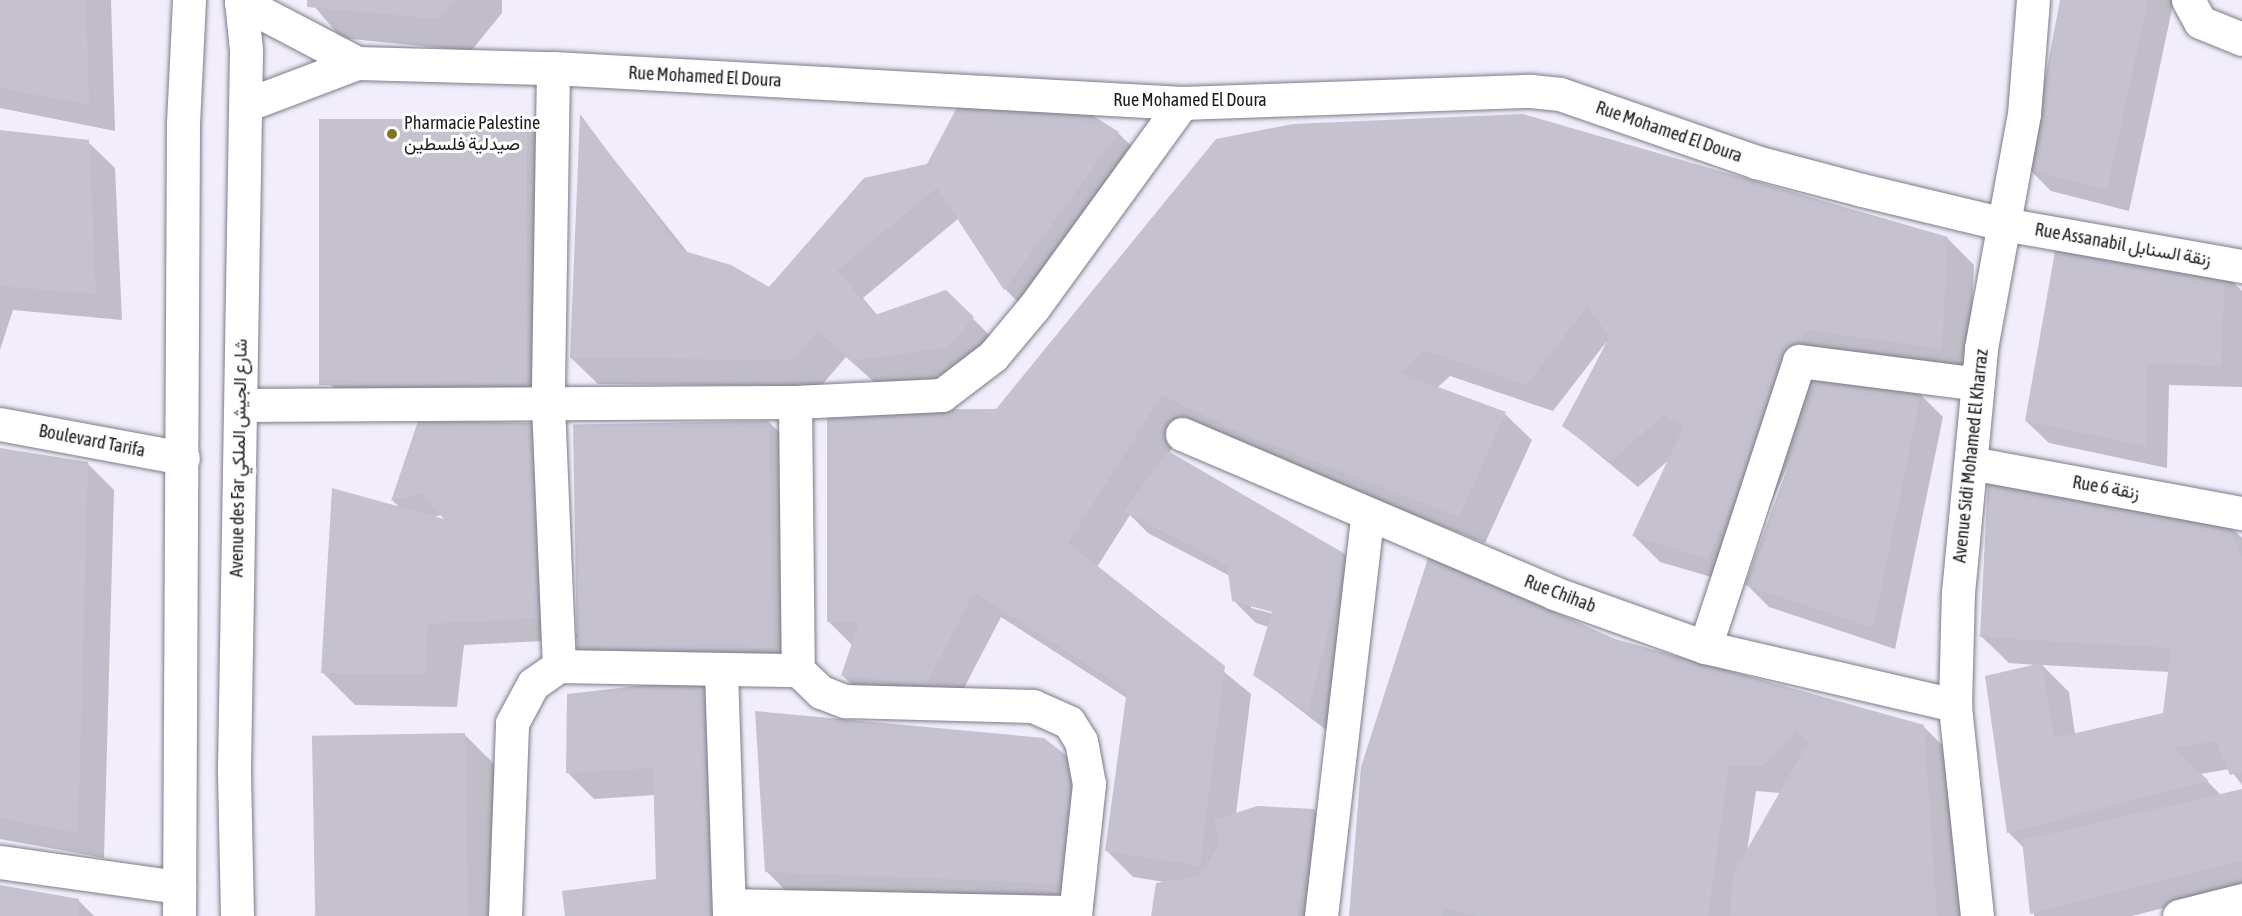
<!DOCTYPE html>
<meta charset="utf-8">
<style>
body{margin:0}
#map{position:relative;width:2242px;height:916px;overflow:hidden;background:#f1edfb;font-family:"Asap Condensed",Vazirmatn,sans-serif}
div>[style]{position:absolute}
.shadow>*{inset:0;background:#0003}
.building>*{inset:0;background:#c5c1cf;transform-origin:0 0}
.roads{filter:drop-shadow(0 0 2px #7f7b88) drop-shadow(0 0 2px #7f7b88)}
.minor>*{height:33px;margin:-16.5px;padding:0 16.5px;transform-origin:16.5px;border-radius:16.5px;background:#fff}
.major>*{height:33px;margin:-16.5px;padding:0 16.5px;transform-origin:16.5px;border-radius:16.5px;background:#fff}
.dots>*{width:16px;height:16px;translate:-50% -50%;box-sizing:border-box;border:3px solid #fdfdfd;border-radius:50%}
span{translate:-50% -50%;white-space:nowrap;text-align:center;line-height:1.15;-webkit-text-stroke:6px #fdfdfd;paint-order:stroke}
.street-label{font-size:18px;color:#1b1a1f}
.poi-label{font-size:18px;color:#1b1a1f}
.left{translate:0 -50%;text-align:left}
</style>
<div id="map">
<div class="shadow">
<div style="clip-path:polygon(0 0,111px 0,115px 131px,0 108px)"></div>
<div style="clip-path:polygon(309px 0,502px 0,502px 13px,471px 51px,341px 38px)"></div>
<div style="clip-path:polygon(2061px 0,2174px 0,2129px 211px,2051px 191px,2029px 169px)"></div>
<div style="clip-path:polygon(581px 118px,689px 254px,769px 289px,865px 179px,1118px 133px,1145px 159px,1031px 315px,1005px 289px,959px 218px,863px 298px,878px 316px,946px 291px,999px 345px,974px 373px,880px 387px,846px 357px,821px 386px,598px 384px,571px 358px)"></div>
<div style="clip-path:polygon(526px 121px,558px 153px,562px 422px,362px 416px,330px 384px)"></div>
<div style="clip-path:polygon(0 131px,88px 142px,115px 168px,122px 320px,13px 310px,0 350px)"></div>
<div style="clip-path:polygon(evenodd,1947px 238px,1974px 265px,1969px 375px,1823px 379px,1921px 395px,1943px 417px,1895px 649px,1769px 607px,1747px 585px,1795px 450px,1735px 584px,1660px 562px,1634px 536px,1670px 459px,1638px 487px,1564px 426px,1607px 341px,1553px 411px,1450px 376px,1437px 388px,1505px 414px,1532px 440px,1485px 543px,1264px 457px,1190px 420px,1169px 453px,1346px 557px,1330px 733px,1255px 675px,1269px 627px,1256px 623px,1234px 601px,1230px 576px,1148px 533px,1130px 515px,1097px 567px,1251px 694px,1236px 814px,1314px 811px,1336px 833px,1322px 916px,1152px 916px,1165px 882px,1133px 877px,1107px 851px,1127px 698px,1001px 617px,952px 711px,870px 703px,843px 676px,853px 646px,828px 621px,997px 411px,1947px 238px,1251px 605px,1279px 613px,1278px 615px,1251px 608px,1251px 605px)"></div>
<div style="clip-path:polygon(2225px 274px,2242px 291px,2242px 387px,2169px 385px,2167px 468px,2049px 443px,2026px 421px)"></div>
<div style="clip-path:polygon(769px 422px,796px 449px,797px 674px,602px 663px,575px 636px)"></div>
<div style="clip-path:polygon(evenodd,419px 423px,563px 640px,464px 645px,457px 707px,355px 705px,323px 673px,401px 509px,393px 501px,419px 423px,442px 515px,448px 522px,433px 517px,442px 515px)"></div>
<div style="clip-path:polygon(0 450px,87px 463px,114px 490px,104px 858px,0 839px)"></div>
<div style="clip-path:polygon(evenodd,2224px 520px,2242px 538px,2242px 785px,2230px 769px,2200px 774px,2222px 796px,2242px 791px,2242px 888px,2132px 916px,2034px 916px,2025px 849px,2008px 832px,2037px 665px,2009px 663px,1982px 637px,2224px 520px,2042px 665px,2170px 672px,2165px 714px,2075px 734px,2069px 692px,2042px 665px)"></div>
<div style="clip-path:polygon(evenodd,1614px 641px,1923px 726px,1950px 753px,1962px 916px,1350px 916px,1614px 641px,1756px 791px,1781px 793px,1747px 852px,1756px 791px)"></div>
<div style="clip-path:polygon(705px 680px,743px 916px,567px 916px,658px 880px,655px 795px,594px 799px,567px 772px)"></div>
<div style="clip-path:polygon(464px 734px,499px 769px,502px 916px,314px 916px)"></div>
<div style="clip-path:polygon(1102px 791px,1094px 910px,793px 898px,766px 871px)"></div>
<div style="clip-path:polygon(0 886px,78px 900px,94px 916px,0 916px)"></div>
</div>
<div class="building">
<div style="clip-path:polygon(0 0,86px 0,89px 105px,0 88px)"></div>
<div style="clip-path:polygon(307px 0,455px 0,438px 19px,307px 7px)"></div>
<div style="clip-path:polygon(2060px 0,2148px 0,2107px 190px,2028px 169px)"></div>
<div style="clip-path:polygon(963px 96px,1084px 110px,1119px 132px,1004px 290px,937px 188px,837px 270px,875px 315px,946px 290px,974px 317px,948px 347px,852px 361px,818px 331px,794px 360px,570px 358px,580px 114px,681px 250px,731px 265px,769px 287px,864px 178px,927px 164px)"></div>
<div style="clip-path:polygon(1523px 114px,1948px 237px,1942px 349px,1806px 330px,1708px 559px,1632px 536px,1684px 426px,1663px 415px,1611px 462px,1562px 426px,1610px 337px,1587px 307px,1526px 385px,1423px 350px,1400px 373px,1506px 412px,1459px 517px,1236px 431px,1162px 395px,1068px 543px,1225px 666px,1200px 866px,1105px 851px,1127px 690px,974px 592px,926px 685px,841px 676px,859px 622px,827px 622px,827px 410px,996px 409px,1216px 139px,1293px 124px)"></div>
<div style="left:319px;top:119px;width:208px;height:266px"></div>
<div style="clip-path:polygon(0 130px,89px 140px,96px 294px,0 286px)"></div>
<div style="clip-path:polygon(2057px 240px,2225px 272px,2221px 366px,2147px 363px,2146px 446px,2025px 421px)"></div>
<div style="clip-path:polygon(1820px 377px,1921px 394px,1873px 628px,1745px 585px)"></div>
<div style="clip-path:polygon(418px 421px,537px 423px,542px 618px,428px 624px,425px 675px,321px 673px,332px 488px,444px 519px,421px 493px,391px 501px)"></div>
<div style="left:769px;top:421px;width:227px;height:196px;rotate:89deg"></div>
<div style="clip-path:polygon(0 448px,88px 462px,78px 833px,0 818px)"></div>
<div style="clip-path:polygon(1168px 451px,1347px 555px,1308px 713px,1253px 675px,1272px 612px,1232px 601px,1227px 565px,1124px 511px)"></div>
<div style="clip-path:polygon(1988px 480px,2224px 518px,2242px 557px,2242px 772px,2230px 775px,2216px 741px,2174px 748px,2209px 781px,2007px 833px,1985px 676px,2042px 663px,2054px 738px,2163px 713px,2171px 648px,1980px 637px)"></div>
<div style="clip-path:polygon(1429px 555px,1615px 639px,1924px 725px,1937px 916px,1730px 916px,1733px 874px,1809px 741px,1796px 732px,1762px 767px,1729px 765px,1708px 916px,1479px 916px,1444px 909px,1442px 916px,1349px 916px,1361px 767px)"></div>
<div style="clip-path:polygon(706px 678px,719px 916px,565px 916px,562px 891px,656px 879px,653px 768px,566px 773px,567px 694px)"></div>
<div style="clip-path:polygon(755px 711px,1044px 738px,1076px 763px,1068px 884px,765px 872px)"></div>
<div style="left:465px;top:733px;width:183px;height:153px;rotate:89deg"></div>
<div style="clip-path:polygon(2242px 789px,2242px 861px,2030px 914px,2022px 840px)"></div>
<div style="clip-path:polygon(1257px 806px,1315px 809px,1297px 916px,1151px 916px,1156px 883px,1200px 876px,1220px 842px,1214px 820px)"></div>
<div style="clip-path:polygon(0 885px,79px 899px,79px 916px,0 916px)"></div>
</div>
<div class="roads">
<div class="minor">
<div style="left:2188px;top:0;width:25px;rotate:61deg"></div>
<div style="left:2200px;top:22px;width:45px;rotate:22deg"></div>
<div style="left:241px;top:2px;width:131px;rotate:27.7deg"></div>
<div style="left:553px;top:68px;width:337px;rotate:90.9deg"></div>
<div style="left:548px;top:405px;width:261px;rotate:87.6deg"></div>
<div style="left:246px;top:105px;width:119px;rotate:-20.7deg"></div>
<div style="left:357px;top:63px;width:196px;rotate:1.5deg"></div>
<div style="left:553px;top:68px;width:630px;rotate:3.18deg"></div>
<div style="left:1182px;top:103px;width:349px;rotate:-2deg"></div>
<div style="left:1531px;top:91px;width:29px;rotate:6deg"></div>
<div style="left:1560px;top:94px;width:207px;rotate:19.1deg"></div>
<div style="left:1756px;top:162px;width:110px;rotate:14.8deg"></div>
<div style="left:1862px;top:190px;width:146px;rotate:13.5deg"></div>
<div style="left:2004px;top:224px;width:242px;rotate:10deg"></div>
<div style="left:795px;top:402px;width:268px;rotate:89.4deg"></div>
<div style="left:798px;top:670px;width:32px;rotate:44deg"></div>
<div style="left:821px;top:692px;width:26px;rotate:21deg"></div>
<div style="left:845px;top:701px;width:188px;rotate:1.5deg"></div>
<div style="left:1033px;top:706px;width:39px;rotate:24deg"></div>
<div style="left:1069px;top:722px;width:22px;rotate:58deg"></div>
<div style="left:1081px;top:741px;width:44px;rotate:79.5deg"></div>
<div style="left:1089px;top:784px;width:133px;rotate:96.1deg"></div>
<div style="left:241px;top:405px;width:554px;rotate:-0.31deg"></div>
<div style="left:795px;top:402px;width:147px;rotate:-2.7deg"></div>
<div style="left:942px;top:395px;width:64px;rotate:-37.4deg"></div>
<div style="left:993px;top:356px;width:64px;rotate:-50.1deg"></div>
<div style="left:1034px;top:307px;width:252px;rotate:-54deg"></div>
<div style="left:0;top:424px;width:186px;rotate:10.5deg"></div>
<div style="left:1182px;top:434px;width:405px;rotate:23.1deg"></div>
<div style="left:1554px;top:593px;width:160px;rotate:19.7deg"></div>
<div style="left:1705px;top:647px;width:257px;rotate:13.1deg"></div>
<div style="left:1971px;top:463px;width:276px;rotate:10.5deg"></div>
<div style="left:1705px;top:647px;width:301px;rotate:-71.8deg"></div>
<div style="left:1799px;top:361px;width:180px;rotate:7.3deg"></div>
<div style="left:721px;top:672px;width:244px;rotate:88.1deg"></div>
<div style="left:0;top:862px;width:181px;rotate:8deg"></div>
<div style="left:729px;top:905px;width:346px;rotate:1.2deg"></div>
<div style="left:505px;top:916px;width:193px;rotate:-87.9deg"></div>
<div style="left:512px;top:723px;width:44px;rotate:-61.7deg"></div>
<div style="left:533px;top:684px;width:32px;rotate:-35deg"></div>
<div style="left:559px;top:666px;width:239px;rotate:1deg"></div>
<div style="left:1321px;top:916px;width:403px;rotate:-83.4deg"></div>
<div style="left:1977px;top:916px;width:212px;rotate:-96deg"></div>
<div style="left:1955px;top:705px;width:112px;rotate:-88.5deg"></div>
<div style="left:1958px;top:593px;width:246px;rotate:-84.6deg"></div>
<div style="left:1981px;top:348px;width:238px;rotate:-79.6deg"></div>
<div style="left:2024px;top:114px;width:114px;rotate:-85.5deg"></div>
<div style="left:2179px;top:916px;width:65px;rotate:-14.3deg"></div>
</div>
<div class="major">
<div style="left:179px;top:916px;width:793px;rotate:-89.71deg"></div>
<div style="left:183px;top:123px;width:123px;rotate:-87.2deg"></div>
<div style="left:237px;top:916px;width:148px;rotate:-91.2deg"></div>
<div style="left:234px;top:768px;width:718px;rotate:-89.04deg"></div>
<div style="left:246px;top:50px;width:50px;rotate:-95.7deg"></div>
</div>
</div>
<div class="dots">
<div style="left:392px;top:134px;background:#7e781e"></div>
</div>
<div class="street-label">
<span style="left:705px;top:77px;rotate:3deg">Rue Mohamed El Doura</span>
<span style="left:1190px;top:100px">Rue Mohamed El Doura</span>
<span style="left:1669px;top:132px;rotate:19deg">Rue Mohamed El Doura</span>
<span style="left:2123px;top:245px;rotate:10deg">Rue Assanabil زنقة السنابل</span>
<span style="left:92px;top:441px;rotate:11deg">Boulevard Tarifa</span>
<span style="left:1971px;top:456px;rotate:-84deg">Avenue Sidi Mohamed El Kharraz</span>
<span style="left:239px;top:458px;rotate:-89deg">Avenue des Far شارع الجيش الملكي</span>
<span style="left:2106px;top:488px;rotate:10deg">Rue 6 زنقة</span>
<span style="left:1560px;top:594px;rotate:21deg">Rue Chihab</span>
</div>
<div class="poi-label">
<span class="left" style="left:404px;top:134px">Pharmacie Palestine<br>صيدلية فلسطين</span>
</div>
</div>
